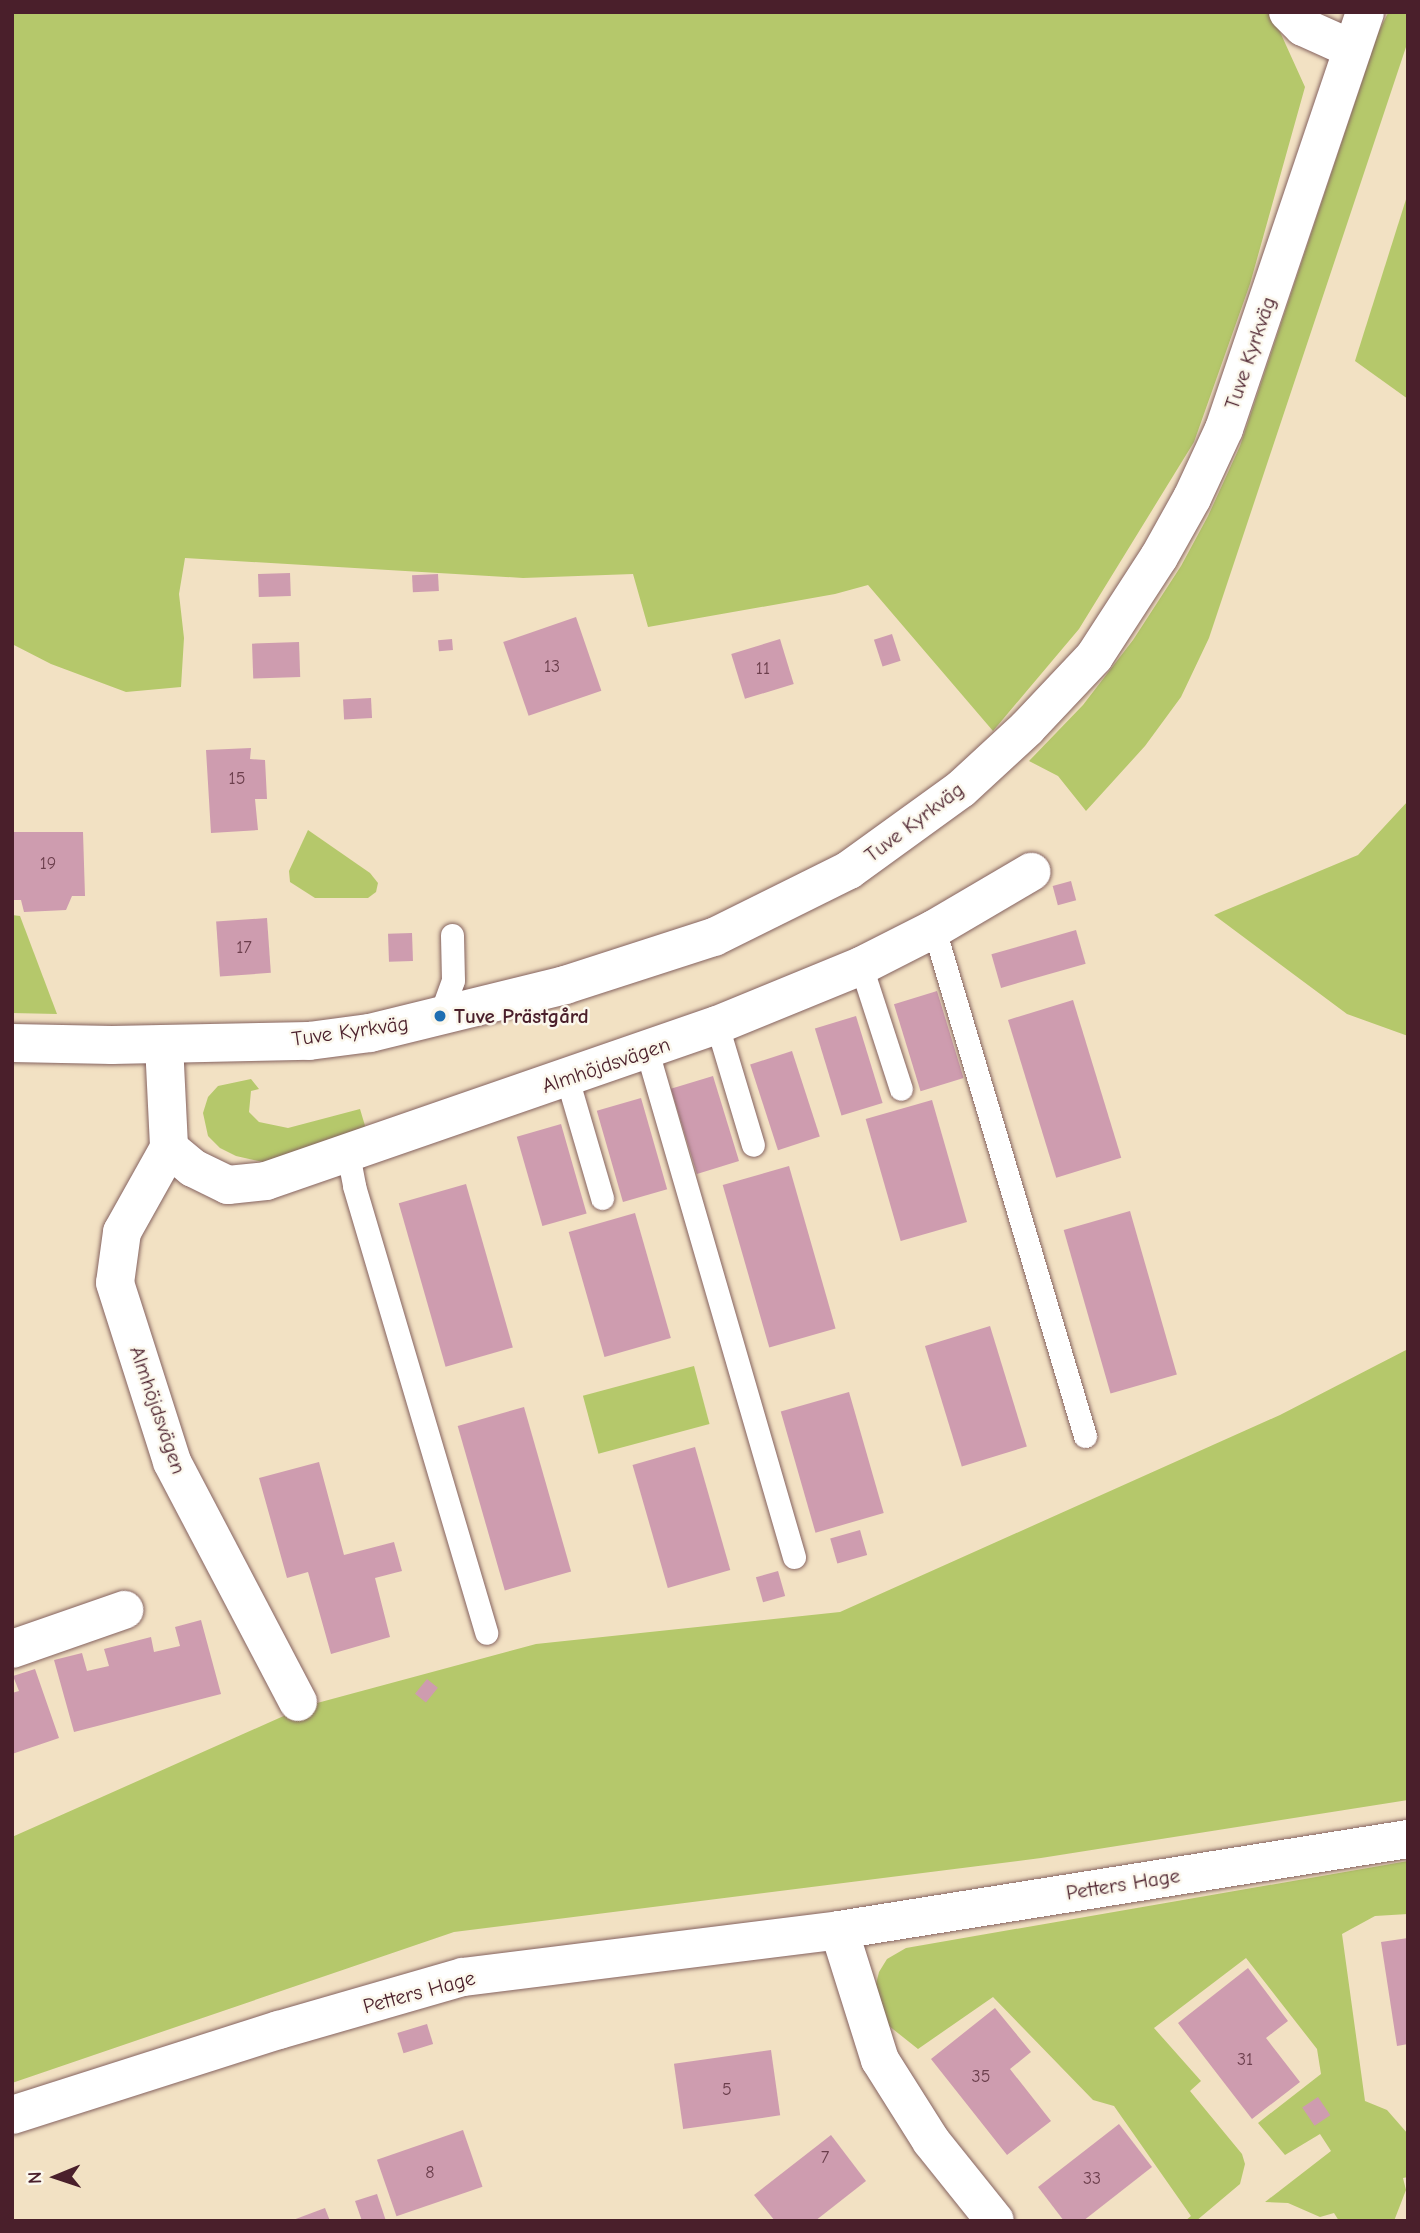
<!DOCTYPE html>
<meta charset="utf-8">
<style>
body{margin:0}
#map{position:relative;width:1420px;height:2233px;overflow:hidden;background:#f2e1c3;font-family:"Comic Neue",sans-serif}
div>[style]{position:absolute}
.green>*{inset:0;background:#b5c86b;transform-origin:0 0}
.building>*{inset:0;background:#ce9caf;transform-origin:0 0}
.roads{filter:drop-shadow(0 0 2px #856360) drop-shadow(0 0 2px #856360)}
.lane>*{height:23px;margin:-11.5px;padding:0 11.5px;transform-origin:11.5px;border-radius:11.5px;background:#fff}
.street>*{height:38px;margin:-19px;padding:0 19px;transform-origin:19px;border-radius:19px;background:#fff}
.secondary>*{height:38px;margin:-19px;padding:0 19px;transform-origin:19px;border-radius:19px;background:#fff}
.dots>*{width:19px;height:19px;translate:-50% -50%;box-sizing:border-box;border:4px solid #fbf7ec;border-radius:50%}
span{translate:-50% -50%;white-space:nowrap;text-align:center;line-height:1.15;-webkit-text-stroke:5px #fbf7ec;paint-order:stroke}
.number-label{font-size:18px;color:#6b3e4c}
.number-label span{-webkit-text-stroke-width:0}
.street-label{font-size:21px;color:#4a1f2b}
.poi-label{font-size:21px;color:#4a1f2b;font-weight:700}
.left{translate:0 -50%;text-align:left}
.frame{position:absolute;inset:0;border:14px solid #4a1f2b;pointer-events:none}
.north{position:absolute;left:21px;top:2142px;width:70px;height:70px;-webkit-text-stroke:5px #fbf7ec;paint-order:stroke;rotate:268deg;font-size:19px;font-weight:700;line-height:28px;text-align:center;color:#4a1f2b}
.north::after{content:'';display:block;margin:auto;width:24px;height:32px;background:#4a1f2b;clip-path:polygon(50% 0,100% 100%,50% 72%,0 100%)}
</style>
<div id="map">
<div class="green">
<div style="clip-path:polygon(12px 12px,1271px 12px,1305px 87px,1250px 284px,1194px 442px,1079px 629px,993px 731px,868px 585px,835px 594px,648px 627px,633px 574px,523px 578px,185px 558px,179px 594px,184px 638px,181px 687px,126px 692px,51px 664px,12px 644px)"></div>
<div style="clip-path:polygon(1388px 13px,1408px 13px,1408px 41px,1209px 638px,1181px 697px,1145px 746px,1086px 811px,1058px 776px,1029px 761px,1083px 705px,1133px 640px,1181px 566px,1208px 516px,1240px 446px,1379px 31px)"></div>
<div style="clip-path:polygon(1408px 193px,1408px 399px,1355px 361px)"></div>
<div style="clip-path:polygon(1408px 801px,1408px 1036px,1347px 1014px,1214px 915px,1358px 855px)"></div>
<div style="clip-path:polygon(308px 830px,370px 873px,378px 883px,376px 892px,368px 898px,315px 898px,290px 882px,289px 871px)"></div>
<div style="clip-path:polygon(12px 915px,20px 916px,57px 1014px,12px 1013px)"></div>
<div style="clip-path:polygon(251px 1079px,259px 1089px,251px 1091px,249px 1112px,259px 1122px,288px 1128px,360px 1109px,366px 1129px,263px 1162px,236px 1156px,220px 1148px,208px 1136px,203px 1113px,208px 1097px,218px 1086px)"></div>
<div style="clip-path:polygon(1408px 1349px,1408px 1800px,1041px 1858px,454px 1932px,12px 2083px,12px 1837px,306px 1706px,536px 1644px,840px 1612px,1280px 1415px)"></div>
<div style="left:694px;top:1366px;width:60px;height:115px;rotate:75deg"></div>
<div style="clip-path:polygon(1408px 1861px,1408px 1914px,1375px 1916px,1342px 1934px,1365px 2101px,1387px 2110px,1408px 2134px,1408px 2177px,1403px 2178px,1406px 2190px,1394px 2221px,1339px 2221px,1334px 2213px,1320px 2217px,1288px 2203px,1265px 2202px,1331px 2151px,1320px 2134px,1285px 2155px,1258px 2123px,1321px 2074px,1317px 2049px,1246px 1958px,1154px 2028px,1201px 2081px,1190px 2091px,1242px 2154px,1245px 2164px,1240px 2184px,1196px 2221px,1185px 2221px,1191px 2216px,1114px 2106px,1093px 2100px,993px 1997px,918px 2049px,884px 2022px,876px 1984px,879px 1972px,887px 1959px,906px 1948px)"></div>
</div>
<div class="building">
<div style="left:290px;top:573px;width:23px;height:32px;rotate:88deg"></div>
<div style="left:438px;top:574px;width:17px;height:26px;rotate:87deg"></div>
<div style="left:576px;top:617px;width:78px;height:77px;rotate:71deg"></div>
<div style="left:892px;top:634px;width:28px;height:19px;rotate:72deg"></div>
<div style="left:452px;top:639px;width:11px;height:14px;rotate:85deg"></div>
<div style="left:780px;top:639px;width:47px;height:51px;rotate:73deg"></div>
<div style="left:299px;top:642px;width:35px;height:47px;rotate:88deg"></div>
<div style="left:371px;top:698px;width:20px;height:28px;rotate:87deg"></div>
<div style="clip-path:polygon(251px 748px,250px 759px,265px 760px,267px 799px,255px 799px,258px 830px,211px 833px,206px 750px)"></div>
<div style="clip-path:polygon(12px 832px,83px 832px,85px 896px,72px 896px,66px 910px,24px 912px,21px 900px,12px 900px)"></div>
<div style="left:1071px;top:881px;width:20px;height:19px;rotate:75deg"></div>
<div style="left:267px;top:918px;width:55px;height:51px;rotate:86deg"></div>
<div style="left:1076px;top:930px;width:35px;height:88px;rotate:74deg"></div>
<div style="left:412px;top:933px;width:28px;height:24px;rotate:88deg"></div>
<div style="left:937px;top:991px;width:91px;height:45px;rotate:73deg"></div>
<div style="left:1073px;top:1000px;width:165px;height:68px;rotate:73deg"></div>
<div style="left:856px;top:1016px;width:91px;height:43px;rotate:73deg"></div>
<div style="left:792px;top:1051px;width:90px;height:44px;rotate:72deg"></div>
<div style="left:713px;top:1076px;width:89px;height:44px;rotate:73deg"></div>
<div style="left:641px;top:1098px;width:95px;height:46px;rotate:74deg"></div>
<div style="left:932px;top:1100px;width:127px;height:69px;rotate:74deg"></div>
<div style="left:561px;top:1124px;width:93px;height:46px;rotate:74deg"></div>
<div style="left:789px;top:1166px;width:169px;height:69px;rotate:74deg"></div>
<div style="left:466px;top:1184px;width:170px;height:70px;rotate:74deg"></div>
<div style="left:1130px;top:1211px;width:170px;height:69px;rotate:74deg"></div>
<div style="left:635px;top:1213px;width:130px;height:69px;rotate:74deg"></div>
<div style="left:990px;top:1326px;width:126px;height:68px;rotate:73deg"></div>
<div style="left:849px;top:1392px;width:126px;height:71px;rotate:74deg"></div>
<div style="left:524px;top:1407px;width:171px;height:69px;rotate:74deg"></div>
<div style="left:695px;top:1447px;width:128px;height:65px;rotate:74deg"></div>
<div style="clip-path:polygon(319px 1462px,344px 1555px,394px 1542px,402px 1571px,375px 1578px,390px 1637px,331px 1654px,308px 1572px,287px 1578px,259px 1478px)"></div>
<div style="left:860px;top:1530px;width:26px;height:31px;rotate:74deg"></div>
<div style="left:778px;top:1571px;width:26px;height:23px;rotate:74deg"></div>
<div style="clip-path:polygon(201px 1620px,221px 1694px,74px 1732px,54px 1660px,82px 1653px,87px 1671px,109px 1666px,104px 1649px,151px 1637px,154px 1652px,180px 1646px,175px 1627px)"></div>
<div style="clip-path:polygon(35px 1669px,59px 1738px,12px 1754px,12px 1693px,19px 1691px,13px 1676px)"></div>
<div style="left:427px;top:1679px;width:14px;height:19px;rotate:39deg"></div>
<div style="clip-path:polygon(1408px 1938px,1408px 2044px,1397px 2046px,1381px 1942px)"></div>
<div style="clip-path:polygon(1248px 1968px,1288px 2021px,1266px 2038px,1300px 2082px,1252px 2119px,1178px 2023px)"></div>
<div style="clip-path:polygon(995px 2008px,1031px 2052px,1010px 2069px,1051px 2121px,1007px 2155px,931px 2059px)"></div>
<div style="left:427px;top:2024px;width:21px;height:31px;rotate:73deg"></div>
<div style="left:771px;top:2050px;width:66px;height:98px;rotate:82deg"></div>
<div style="left:1318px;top:2097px;width:22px;height:19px;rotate:56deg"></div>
<div style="clip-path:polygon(1119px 2124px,1152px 2167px,1083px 2221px,1064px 2221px,1038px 2187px)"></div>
<div style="left:463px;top:2130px;width:60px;height:91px;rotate:71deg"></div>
<div style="clip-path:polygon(831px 2135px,866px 2181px,815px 2221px,775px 2221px,754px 2195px)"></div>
<div style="clip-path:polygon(377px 2194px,386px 2221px,362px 2221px,355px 2201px)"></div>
<div style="clip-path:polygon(325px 2208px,330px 2221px,293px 2221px,293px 2220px)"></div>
</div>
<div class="roads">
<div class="lane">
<div style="left:934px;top:929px;width:529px;rotate:73.41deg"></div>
<div style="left:861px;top:966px;width:129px;rotate:72deg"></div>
<div style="left:440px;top:1016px;width:38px;rotate:-70deg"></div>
<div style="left:453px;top:980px;width:45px;rotate:-91.3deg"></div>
<div style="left:717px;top:1025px;width:125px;rotate:73.3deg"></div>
<div style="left:647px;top:1051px;width:527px;rotate:73.8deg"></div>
<div style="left:567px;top:1078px;width:125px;rotate:73.7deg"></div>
<div style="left:348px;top:1154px;width:33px;rotate:79deg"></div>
<div style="left:354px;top:1186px;width:466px;rotate:73.5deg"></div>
</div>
<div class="street">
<div style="left:1288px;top:12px;width:21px;rotate:45deg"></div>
<div style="left:1303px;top:27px;width:54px;rotate:24.2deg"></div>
<div style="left:164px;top:1044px;width:104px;rotate:87.2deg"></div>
<div style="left:169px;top:1148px;width:96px;rotate:119.2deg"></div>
<div style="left:122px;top:1232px;width:51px;rotate:97.8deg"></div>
<div style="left:115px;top:1283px;width:188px;rotate:72.3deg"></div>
<div style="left:172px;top:1462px;width:271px;rotate:62.3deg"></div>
<div style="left:169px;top:1148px;width:31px;rotate:40deg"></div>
<div style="left:193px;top:1168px;width:39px;rotate:26deg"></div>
<div style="left:228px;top:1185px;width:38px;rotate:-6deg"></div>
<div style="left:266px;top:1181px;width:477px;rotate:-19.1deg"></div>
<div style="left:717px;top:1025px;width:156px;rotate:-22.3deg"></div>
<div style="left:861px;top:966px;width:82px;rotate:-26.9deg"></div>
<div style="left:934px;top:929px;width:113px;rotate:-30.4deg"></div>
<div style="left:12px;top:1649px;width:119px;rotate:-19.2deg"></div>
<div style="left:839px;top:1930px;width:136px;rotate:72.5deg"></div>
<div style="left:880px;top:2060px;width:96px;rotate:57.8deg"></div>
<div style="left:931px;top:2141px;width:102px;rotate:51.3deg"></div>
<div style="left:12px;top:2115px;width:280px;rotate:-17.7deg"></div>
<div style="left:279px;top:2030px;width:191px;rotate:-16.1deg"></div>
<div style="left:463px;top:1977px;width:379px;rotate:-7.1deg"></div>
<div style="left:839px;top:1930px;width:576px;rotate:-9.09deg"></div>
</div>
<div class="secondary">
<div style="left:12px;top:1043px;width:100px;rotate:1.1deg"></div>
<div style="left:112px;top:1045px;width:197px;rotate:-1.2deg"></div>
<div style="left:309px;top:1041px;width:62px;rotate:-7.5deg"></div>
<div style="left:370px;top:1033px;width:201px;rotate:-13.8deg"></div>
<div style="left:565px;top:985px;width:157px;rotate:-17.9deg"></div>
<div style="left:714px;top:937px;width:151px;rotate:-26.4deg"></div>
<div style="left:849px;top:870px;width:138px;rotate:-35.9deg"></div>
<div style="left:961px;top:789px;width:90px;rotate:-42.7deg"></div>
<div style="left:1027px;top:728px;width:98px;rotate:-46.7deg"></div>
<div style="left:1094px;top:657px;width:119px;rotate:-57deg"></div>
<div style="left:1159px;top:557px;width:68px;rotate:-60.8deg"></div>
<div style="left:1192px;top:498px;width:76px;rotate:-65.1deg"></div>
<div style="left:1224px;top:429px;width:440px;rotate:-71.3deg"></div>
</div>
</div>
<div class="dots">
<div style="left:440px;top:1016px;background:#1f6fb2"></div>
</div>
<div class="number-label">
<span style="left:552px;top:667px">13</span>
<span style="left:763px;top:669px">11</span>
<span style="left:237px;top:779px">15</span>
<span style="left:48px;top:864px">19</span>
<span style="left:244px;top:948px">17</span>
<span style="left:1245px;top:2060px">31</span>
<span style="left:981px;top:2077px">35</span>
<span style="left:727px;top:2090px">5</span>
<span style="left:825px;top:2158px">7</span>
<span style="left:430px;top:2173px">8</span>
<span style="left:1092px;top:2179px">33</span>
</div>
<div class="street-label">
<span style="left:1250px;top:353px;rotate:-71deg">Tuve Kyrkväg</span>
<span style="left:914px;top:822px;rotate:-37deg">Tuve Kyrkväg</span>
<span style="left:350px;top:1031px;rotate:-8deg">Tuve Kyrkväg</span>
<span style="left:606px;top:1065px;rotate:-19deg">Almhöjdsvägen</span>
<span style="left:158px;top:1410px;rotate:71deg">Almhöjdsvägen</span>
<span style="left:1123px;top:1884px;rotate:-9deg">Petters Hage</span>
<span style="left:419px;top:1992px;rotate:-15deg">Petters Hage</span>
</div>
<div class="poi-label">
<span class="left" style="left:454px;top:1016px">Tuve Prästgård</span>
</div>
<div class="frame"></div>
<div class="north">N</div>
</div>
